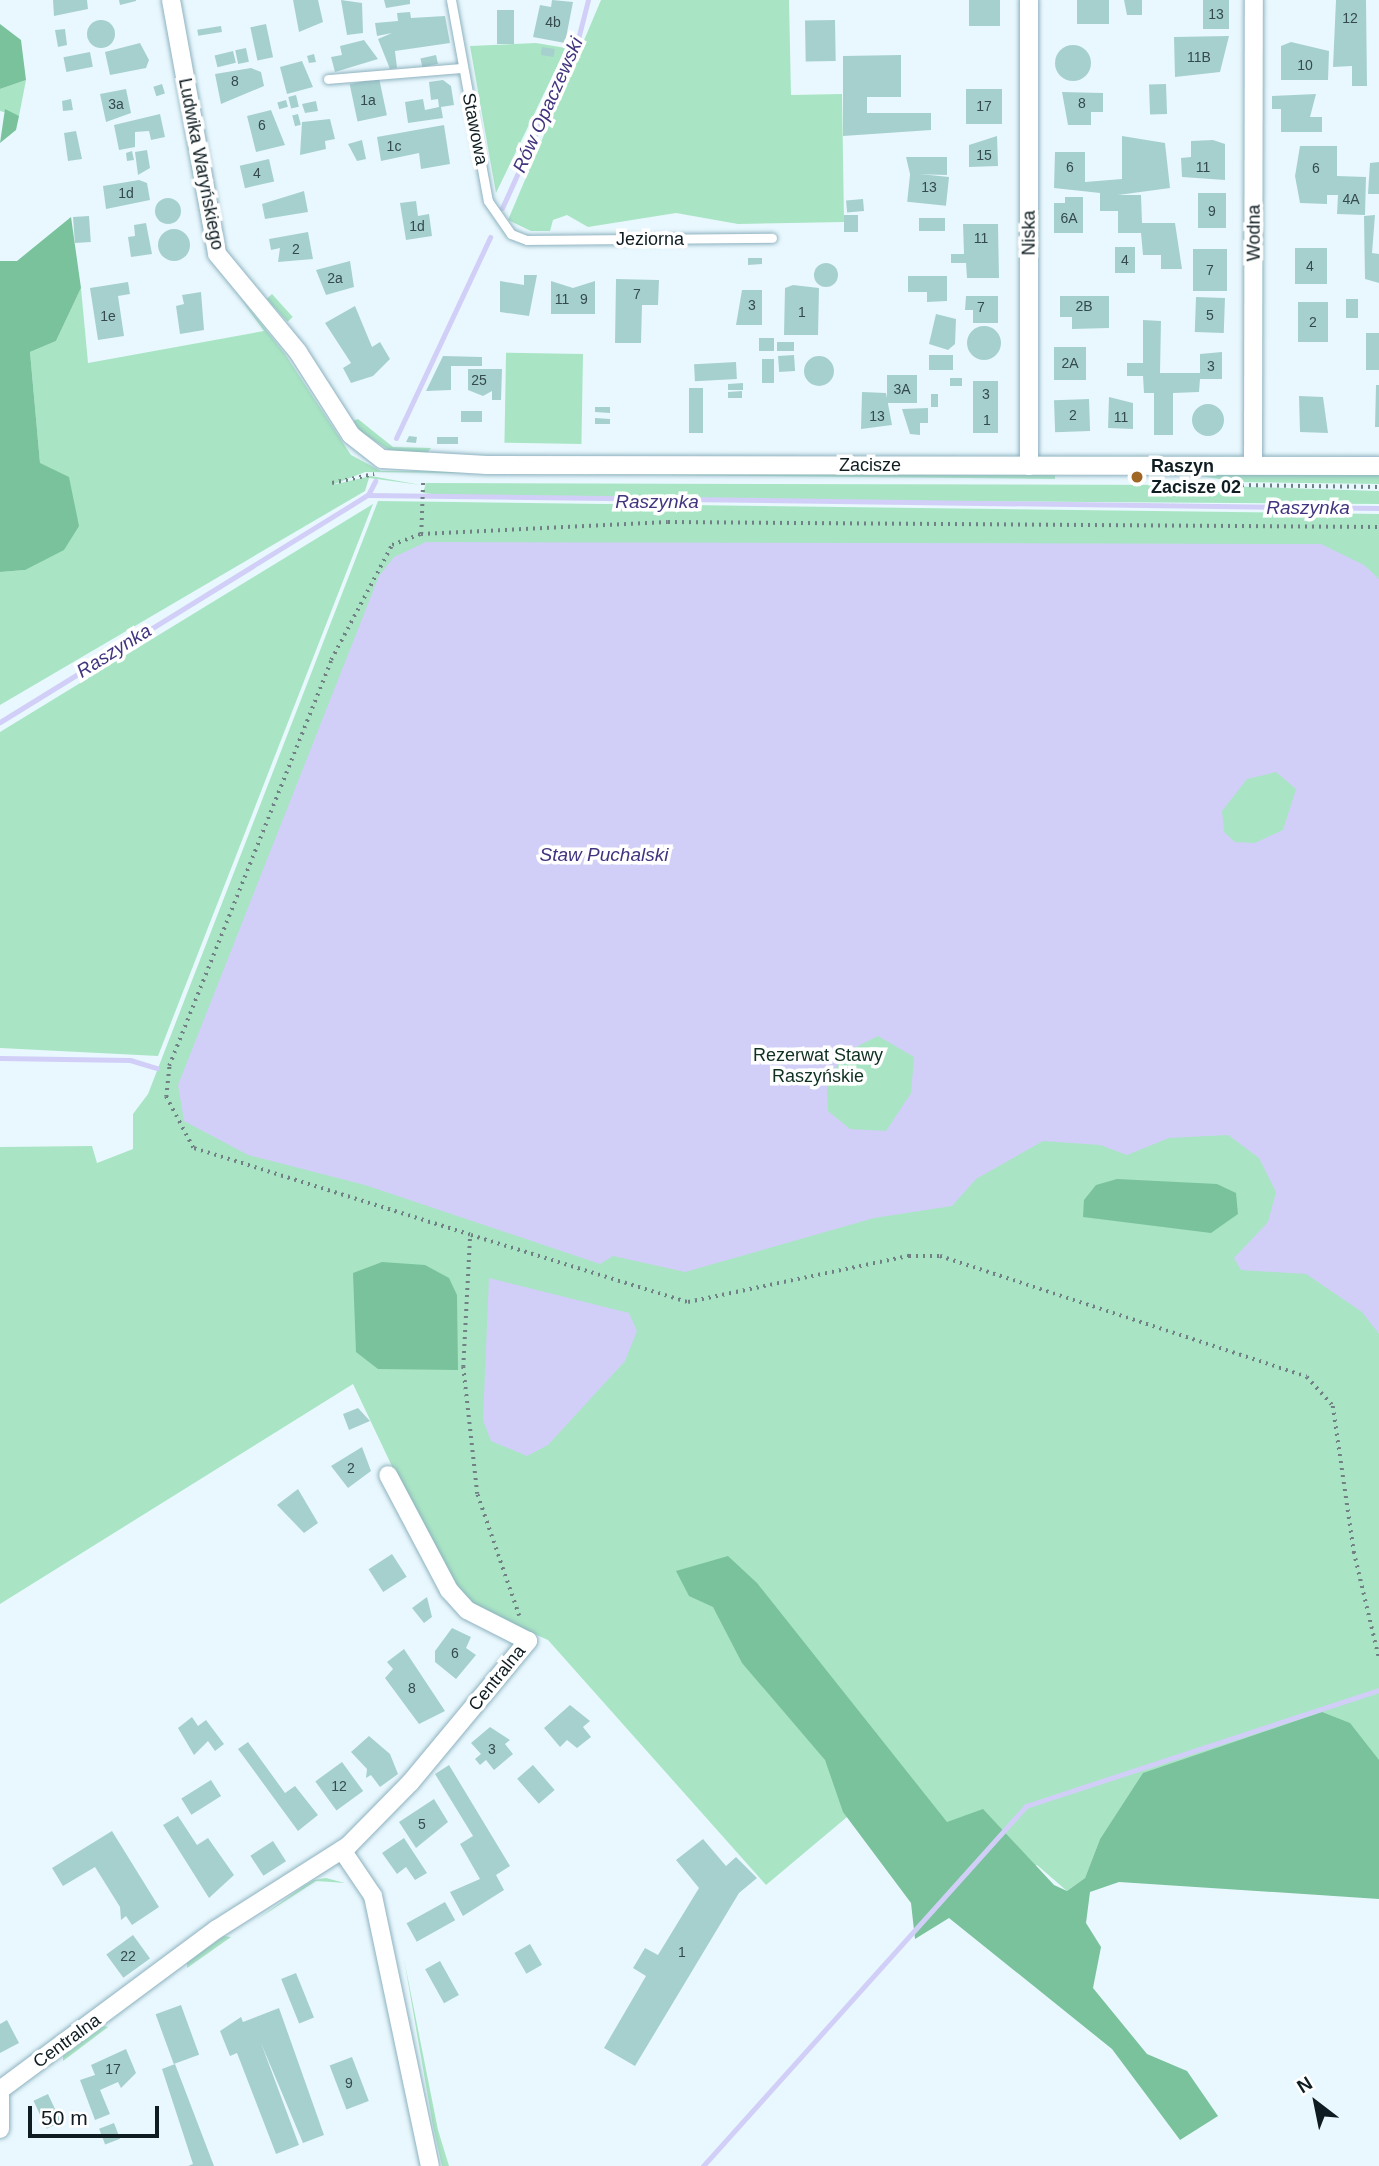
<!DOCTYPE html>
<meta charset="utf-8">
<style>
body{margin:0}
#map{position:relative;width:1379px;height:2166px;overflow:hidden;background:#e9f8fe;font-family:Helvetica,sans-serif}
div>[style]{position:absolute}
.green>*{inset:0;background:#a9e5c4;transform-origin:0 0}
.forest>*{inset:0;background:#79c29c}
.water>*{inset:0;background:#d1cff7}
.stream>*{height:5px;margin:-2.5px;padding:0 2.5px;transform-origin:2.5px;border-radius:2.5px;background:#d1cff7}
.building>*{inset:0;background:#a6d0ce;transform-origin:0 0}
.round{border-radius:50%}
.path>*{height:3.5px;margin-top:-1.75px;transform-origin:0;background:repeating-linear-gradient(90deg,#718085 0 2px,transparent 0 7px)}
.roads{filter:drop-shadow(0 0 2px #8db1bf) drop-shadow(0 0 2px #8db1bf)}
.service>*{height:9px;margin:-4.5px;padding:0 4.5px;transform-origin:4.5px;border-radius:4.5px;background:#fff}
.minor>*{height:18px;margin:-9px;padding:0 9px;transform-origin:9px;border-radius:9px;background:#fff}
.dots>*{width:19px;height:19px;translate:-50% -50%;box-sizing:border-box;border:4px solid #fff;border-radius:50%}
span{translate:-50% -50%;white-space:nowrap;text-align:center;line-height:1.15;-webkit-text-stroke:7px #fff;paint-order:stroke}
.number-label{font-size:14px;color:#354a4d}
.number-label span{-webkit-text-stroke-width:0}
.street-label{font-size:18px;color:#0f1d22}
.poi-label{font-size:18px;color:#0f1d22;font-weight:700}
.left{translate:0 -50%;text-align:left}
.park-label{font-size:18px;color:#0f3121}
.water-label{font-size:19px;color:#43347f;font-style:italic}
.north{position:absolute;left:1281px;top:2068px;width:70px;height:70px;-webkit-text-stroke:5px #fff;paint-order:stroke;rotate:328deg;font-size:19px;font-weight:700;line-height:28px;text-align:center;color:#0f1d22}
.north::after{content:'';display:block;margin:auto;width:24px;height:32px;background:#0f1d22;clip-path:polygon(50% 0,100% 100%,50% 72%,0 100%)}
.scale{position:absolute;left:28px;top:2106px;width:131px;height:32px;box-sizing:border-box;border:4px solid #0f1d22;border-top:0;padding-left:9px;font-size:21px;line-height:24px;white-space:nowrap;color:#0f1d22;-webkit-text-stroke:5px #fff;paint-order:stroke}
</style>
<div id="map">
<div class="green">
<div style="clip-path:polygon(601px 0,789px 0,791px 95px,842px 94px,844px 222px,738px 224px,676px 213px,588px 227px,567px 215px,553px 220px,550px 231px,531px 231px,508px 220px)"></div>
<div style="clip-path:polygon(536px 43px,566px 48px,496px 193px,470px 46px)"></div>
<div style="clip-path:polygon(26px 80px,19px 116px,0 111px,0 89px)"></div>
<div style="clip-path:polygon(81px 288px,88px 363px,264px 331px,238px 295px,285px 354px,351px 455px,381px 471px,1055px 475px,1055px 479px,365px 472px,332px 485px,371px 476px,421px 485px,369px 478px,365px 491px,0 705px,0 572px,25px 570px,40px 463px,30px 352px,56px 341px)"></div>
<div style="left:272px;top:294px;width:31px;height:7px;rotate:48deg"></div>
<div style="left:583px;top:354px;width:90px;height:77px;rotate:91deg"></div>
<div style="clip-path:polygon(358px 419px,393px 447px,431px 448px,424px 457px,389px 450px,361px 432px,353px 421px)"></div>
<div style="clip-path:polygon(1189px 474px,1379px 474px,1379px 484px,1237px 482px)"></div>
<div style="clip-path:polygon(426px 483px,1188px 485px,1379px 491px,1379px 504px,466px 498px,423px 493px)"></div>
<div style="clip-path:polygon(378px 501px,1379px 514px,1379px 1760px,1135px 1786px,1100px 1839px,1085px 1878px,1067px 1891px,1037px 1865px,959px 1895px,878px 1791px,766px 1885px,548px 1640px,455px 1599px,353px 1384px,0 1604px,0 1147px,92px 1146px,97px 1163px,133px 1149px,133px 1114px,148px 1094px)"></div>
<div style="clip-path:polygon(373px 504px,158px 1056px,0 1048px,0 732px)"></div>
<div style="clip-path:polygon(326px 1878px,345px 1883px,316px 1881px,256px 1920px,304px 1886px,314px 1880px)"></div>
<div style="clip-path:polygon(224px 1936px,231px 1937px,187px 1968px,187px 1963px)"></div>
<div style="clip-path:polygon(404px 1959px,438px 2130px,449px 2166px,442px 2166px,433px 2126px)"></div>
<div style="clip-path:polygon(104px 2026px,108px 2027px,63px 2061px,63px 2056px)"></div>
</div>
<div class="forest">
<div style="clip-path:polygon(0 24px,21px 40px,26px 80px,0 89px)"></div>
<div style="clip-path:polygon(5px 109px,19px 116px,16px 130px,0 143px)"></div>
<div style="clip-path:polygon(71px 217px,81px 288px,56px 341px,30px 352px,40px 463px,69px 477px,79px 526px,64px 550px,25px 570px,0 572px,0 261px,17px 261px)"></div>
<div style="clip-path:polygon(1117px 1179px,1217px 1184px,1236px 1193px,1238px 1214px,1211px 1233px,1083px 1217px,1084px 1200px,1096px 1185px)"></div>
<div style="clip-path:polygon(382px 1262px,425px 1265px,449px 1278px,457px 1295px,458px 1370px,378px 1369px,356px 1352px,353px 1273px)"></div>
<div style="clip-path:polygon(728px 1556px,757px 1583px,947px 1822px,983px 1809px,1054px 1885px,1067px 1891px,1085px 1878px,1100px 1839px,1143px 1773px,1322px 1712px,1350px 1723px,1379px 1760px,1379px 1899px,1119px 1882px,1090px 1892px,1086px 1923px,1101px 1947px,1093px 1988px,1147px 2054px,1187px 2071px,1218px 2116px,1180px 2140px,1112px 2049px,949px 1918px,915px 1939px,911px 1903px,843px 1812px,825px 1760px,742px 1663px,713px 1607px,689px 1596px,676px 1571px)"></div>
</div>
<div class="water">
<div style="clip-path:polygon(evenodd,426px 542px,1321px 544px,1364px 565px,1379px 579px,1379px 1334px,1362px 1312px,1306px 1274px,1241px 1270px,1234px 1258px,1268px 1222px,1276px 1192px,1259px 1158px,1228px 1135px,1169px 1138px,1127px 1155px,1100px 1145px,1043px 1141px,976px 1179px,952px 1206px,874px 1218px,685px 1272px,613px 1256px,600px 1264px,365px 1185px,248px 1155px,184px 1121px,178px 1085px,379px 576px,394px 557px,426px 542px,1276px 772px,1296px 789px,1283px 830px,1255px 843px,1235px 842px,1224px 832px,1222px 811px,1247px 779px,1276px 772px,426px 542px,878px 1036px,914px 1057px,911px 1093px,886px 1131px,850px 1129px,828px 1111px,827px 1088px,842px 1054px,878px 1036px)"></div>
<div style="clip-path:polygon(489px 1278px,629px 1313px,637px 1331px,625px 1361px,548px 1445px,527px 1456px,491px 1441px,483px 1420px)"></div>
</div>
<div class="stream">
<div style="left:502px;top:208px;width:181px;rotate:-65.6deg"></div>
<div style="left:577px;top:43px;width:44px;rotate:-75.7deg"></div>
<div style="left:396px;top:438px;width:222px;rotate:-64.9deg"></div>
<div style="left:368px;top:495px;width:16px;rotate:-63deg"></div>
<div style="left:0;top:722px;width:432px;rotate:-31.7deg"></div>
<div style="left:368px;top:495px;width:1011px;rotate:0.74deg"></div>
<div style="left:0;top:1058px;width:130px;rotate:0.9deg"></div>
<div style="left:130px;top:1060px;width:28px;rotate:17deg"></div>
<div style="left:703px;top:2166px;width:484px;rotate:-48.1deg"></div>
<div style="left:1026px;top:1806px;width:372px;rotate:-18.2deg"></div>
</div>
<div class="building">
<div style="clip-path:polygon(53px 0,87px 0,88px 9px,54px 16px)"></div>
<div style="clip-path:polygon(119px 0,136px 0,136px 1px,120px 5px)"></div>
<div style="clip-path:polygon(293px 0,318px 0,323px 22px,299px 32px)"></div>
<div style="clip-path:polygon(341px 0,362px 3px,363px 33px,347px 35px)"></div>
<div style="clip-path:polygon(384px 0,410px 0,410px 4px,386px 8px)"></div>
<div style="clip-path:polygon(552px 0,573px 2px,565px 43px,533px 37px,540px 5px,551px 7px)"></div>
<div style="left:969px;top:0;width:31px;height:26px"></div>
<div style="left:1077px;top:0;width:32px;height:24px"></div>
<div style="clip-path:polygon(1124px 0,1142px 0,1142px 15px,1127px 15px)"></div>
<div style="left:1203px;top:0;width:26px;height:29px"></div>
<div style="clip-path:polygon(1336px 0,1366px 0,1367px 86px,1352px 86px,1352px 66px,1333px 67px)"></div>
<div style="left:497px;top:10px;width:17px;height:34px"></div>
<div style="clip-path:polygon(410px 12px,411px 18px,445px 16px,450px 43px,395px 51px,397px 68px,390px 69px,378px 39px,392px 33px,377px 36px,375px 23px,398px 21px,397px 13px)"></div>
<div class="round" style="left:87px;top:20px;width:28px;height:28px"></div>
<div style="left:835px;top:20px;width:41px;height:30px;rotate:89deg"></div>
<div style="left:266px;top:24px;width:34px;height:16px;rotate:78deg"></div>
<div style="left:221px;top:26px;width:6px;height:24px;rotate:81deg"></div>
<div style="clip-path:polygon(65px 29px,67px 45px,58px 47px,55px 30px)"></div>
<div style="clip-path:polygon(1229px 36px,1220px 72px,1175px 77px,1174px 37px)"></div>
<div style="clip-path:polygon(364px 40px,378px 59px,335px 72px,331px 57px,342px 55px,340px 46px)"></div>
<div style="clip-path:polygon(1291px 42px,1329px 51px,1328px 80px,1281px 80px,1281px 46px)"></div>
<div style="clip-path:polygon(140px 43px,149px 60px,146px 68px,110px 75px,105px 52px)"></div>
<div class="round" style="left:1055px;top:45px;width:36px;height:36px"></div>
<div style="left:542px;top:47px;width:13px;height:8px;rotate:9deg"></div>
<div style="left:246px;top:48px;width:14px;height:11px;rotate:78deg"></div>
<div style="left:233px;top:51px;width:12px;height:19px;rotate:76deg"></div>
<div style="left:90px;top:52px;width:15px;height:27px;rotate:79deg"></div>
<div style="clip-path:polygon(314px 54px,316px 62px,309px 63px,307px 56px)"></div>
<div style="left:436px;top:55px;width:9px;height:16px;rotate:77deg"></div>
<div style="clip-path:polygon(901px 55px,901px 97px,867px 97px,867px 113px,931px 113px,931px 130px,843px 136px,843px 56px)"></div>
<div style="clip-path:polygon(302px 61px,313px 87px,287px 94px,280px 67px)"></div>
<div style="clip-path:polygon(251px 68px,261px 72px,264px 86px,221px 104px,215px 74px)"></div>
<div style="left:379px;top:78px;width:38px;height:30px;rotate:78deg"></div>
<div style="clip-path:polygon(443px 80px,451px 86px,454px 105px,441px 107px,443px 118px,408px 123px,405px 102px,423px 99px,425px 110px,439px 107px,438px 99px,431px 100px,429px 82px)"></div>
<div style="left:162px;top:84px;width:10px;height:9px;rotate:73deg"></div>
<div style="left:1166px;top:84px;width:30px;height:17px;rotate:88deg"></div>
<div style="clip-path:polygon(126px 89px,131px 113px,106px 122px,100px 94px)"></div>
<div style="left:966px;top:89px;width:36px;height:35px"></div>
<div style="clip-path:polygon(1062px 92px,1103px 93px,1103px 112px,1091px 112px,1091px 125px,1068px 125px)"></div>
<div style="clip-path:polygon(1316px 94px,1310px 117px,1322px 117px,1322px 132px,1281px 132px,1281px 109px,1272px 109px,1272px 96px)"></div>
<div style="left:296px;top:95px;width:12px;height:8px;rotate:76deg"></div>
<div style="clip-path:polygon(71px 99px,73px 110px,63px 111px,62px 101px)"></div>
<div style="left:286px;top:100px;width:7px;height:9px;rotate:74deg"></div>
<div style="clip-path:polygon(316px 101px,318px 111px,305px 113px,302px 104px)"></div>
<div style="clip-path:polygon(271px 110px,285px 145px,256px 152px,247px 116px)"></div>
<div style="clip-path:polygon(160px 114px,165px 137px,151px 140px,149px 131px,135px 132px,135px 147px,119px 150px,114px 125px)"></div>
<div style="left:298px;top:114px;width:11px;height:6px;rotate:75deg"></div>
<div style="clip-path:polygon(330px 119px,335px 139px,325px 141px,326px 149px,300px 155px,302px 122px)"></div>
<div style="clip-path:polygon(444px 125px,450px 164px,421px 169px,419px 153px,381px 161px,377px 137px)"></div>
<div style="clip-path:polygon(76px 131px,82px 159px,68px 161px,64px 133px)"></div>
<div style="clip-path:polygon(997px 136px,998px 166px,969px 167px,969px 145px)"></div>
<div style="clip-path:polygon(1122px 136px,1165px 143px,1170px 188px,1118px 195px,1141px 195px,1142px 223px,1175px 223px,1182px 269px,1161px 269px,1161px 255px,1143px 255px,1141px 233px,1118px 233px,1118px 211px,1100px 211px,1100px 193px,1054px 188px,1055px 152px,1085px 152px,1085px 182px,1122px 179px)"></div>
<div style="clip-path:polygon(362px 140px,366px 159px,357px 161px,348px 144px)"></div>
<div style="clip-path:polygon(1213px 140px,1225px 144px,1225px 180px,1182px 177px,1181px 158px,1191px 157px,1191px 141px)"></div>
<div style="clip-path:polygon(1300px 146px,1337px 146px,1337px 176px,1366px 177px,1365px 215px,1337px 214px,1338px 195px,1327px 195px,1327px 204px,1300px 203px,1295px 176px)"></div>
<div style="clip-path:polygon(147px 150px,150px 168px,138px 175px,135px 152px)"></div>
<div style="clip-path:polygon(132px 151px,134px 160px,127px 161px,126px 153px)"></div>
<div style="clip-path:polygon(906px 157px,947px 157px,947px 175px,910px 174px)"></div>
<div style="left:269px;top:159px;width:23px;height:30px;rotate:77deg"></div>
<div style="clip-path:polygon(1379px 162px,1379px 194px,1368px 194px,1370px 163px)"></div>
<div style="left:949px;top:177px;width:29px;height:39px;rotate:96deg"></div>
<div style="clip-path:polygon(139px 180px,147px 183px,150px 200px,106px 209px,103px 186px)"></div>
<div style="clip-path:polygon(304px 191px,308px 212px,265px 219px,262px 204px)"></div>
<div style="left:1198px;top:193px;width:28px;height:35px"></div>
<div style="clip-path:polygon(1065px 197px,1083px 197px,1083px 233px,1054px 233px,1054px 203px,1065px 203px)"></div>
<div class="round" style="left:155px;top:198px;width:26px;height:26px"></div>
<div style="left:863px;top:199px;width:12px;height:17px;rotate:85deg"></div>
<div style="clip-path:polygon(416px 201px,418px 216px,429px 214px,432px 236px,406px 240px,400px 203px)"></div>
<div style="left:858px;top:215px;width:17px;height:14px;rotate:90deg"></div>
<div style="clip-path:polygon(1375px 215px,1372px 253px,1379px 254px,1379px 283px,1365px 279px,1364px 216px)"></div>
<div style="left:89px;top:216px;width:26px;height:16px;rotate:86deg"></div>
<div style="left:919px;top:218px;width:26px;height:13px"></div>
<div style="clip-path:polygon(146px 223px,152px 254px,131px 257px,128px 237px,135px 236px,134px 225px)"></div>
<div style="clip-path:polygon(963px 224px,998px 224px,999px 278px,967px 278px,966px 263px,951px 263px,951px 254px,964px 254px)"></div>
<div class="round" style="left:158px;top:229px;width:32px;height:32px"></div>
<div style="clip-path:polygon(308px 232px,313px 259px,278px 262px,280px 248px,271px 250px,269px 239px)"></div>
<div style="left:1115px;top:247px;width:20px;height:26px"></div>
<div style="left:1295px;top:248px;width:32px;height:36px"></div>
<div style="left:1193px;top:249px;width:34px;height:42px"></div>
<div style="clip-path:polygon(748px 258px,762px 258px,762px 264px,748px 265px)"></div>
<div style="clip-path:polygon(350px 261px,354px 287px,326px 295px,316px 270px)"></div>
<div class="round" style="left:814px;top:263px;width:24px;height:24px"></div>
<div style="clip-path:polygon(524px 275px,537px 275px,529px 316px,500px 312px,500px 281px,524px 285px)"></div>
<div style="clip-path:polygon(908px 276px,947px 276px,947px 301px,927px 302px,927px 292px,908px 292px)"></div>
<div style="clip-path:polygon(616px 279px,659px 280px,658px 305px,642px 305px,641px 343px,615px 343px)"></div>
<div style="clip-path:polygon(551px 281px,573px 288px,595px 281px,595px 314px,551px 314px)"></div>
<div style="clip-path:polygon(128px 282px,130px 294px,118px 296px,124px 336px,98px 340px,90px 288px)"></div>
<div style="clip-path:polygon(793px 285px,819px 288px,818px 335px,784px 335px,785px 288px)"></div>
<div style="clip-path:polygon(742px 290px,762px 290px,762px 325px,736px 325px)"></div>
<div style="clip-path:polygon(201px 292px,204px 330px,180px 334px,176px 306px,184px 304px,182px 295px)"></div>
<div style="clip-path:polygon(966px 296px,998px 296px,998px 323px,973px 323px,973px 310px,965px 310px)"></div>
<div style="clip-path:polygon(1060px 296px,1109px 296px,1109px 328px,1072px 329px,1072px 317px,1060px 317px)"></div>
<div style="left:1196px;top:297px;width:29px;height:35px;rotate:2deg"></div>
<div style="left:1346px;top:299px;width:12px;height:19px"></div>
<div style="left:1298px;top:302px;width:30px;height:40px"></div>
<div style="clip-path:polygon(355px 306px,372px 347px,380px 342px,390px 359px,373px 376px,351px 383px,343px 368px,351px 363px,325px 323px)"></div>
<div style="clip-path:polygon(936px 314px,956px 319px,955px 344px,948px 350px,929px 344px)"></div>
<div style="clip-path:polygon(1143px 320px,1161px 321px,1160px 373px,1200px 373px,1200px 354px,1222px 352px,1222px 379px,1200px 379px,1199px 392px,1173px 393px,1173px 435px,1154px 435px,1154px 393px,1144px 393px,1143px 376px,1127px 376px,1127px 363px,1143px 363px)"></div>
<div class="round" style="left:967px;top:326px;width:34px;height:34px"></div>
<div style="left:1366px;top:333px;width:13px;height:37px"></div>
<div style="left:759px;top:338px;width:15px;height:13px"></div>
<div style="left:777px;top:342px;width:17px;height:9px"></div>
<div style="left:1054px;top:347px;width:32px;height:33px"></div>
<div style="left:794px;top:355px;width:16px;height:16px;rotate:86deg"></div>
<div style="left:929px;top:355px;width:24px;height:15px"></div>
<div class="round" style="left:804px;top:356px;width:30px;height:30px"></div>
<div style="clip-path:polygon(443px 356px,482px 357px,482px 366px,451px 366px,451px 390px,426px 391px)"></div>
<div style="left:762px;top:359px;width:12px;height:24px"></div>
<div style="left:736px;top:362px;width:17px;height:42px;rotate:87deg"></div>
<div style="clip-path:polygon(468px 369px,502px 369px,501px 400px,492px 400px,492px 391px,483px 396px,468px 390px)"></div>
<div style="left:887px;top:375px;width:30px;height:28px"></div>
<div style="left:950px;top:378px;width:12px;height:8px"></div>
<div style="left:973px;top:381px;width:25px;height:52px"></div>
<div style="clip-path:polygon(743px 383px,743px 390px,728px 390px,728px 384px)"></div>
<div style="clip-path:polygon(1376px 385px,1379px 385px,1379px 427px,1375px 427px)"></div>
<div style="left:689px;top:388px;width:14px;height:45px"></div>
<div style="clip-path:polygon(742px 391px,742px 398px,728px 398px,728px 392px)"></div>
<div style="clip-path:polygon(862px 392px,886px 393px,892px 425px,861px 429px)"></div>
<div style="left:931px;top:394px;width:7px;height:13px"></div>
<div style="clip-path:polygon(1299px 396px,1323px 397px,1328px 433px,1300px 432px)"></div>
<div style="clip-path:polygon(1109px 397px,1133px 403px,1133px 429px,1108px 428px)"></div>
<div style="left:1089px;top:399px;width:32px;height:35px;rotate:88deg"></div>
<div class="round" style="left:1192px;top:404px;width:32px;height:32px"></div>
<div style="clip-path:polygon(595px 407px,610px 407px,610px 413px,595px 412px)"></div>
<div style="clip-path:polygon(928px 408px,928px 423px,920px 423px,920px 435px,910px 434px,902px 409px)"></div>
<div style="left:461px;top:411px;width:21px;height:11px"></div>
<div style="clip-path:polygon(595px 418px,610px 419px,610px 424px,595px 424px)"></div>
<div style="clip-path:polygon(409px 436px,417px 437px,416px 443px,406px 442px)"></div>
<div style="left:437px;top:437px;width:21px;height:7px"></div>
<div style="clip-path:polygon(358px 1408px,370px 1421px,349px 1430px,343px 1414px)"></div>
<div style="clip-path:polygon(362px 1447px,371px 1471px,348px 1488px,331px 1466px)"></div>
<div style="clip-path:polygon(298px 1489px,318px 1523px,304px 1533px,277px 1505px)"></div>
<div style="left:392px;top:1554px;width:27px;height:28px;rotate:57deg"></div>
<div style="clip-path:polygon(427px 1597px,432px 1617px,424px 1623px,412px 1608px)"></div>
<div style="clip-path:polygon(452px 1628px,471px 1637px,466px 1648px,476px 1655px,456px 1679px,435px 1662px,435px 1651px)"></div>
<div style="clip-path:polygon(404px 1649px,445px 1711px,419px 1724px,385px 1678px,393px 1669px,387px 1662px)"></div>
<div style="clip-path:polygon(570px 1705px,590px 1721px,583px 1727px,591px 1737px,577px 1748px,567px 1740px,560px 1747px,544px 1728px)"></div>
<div style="clip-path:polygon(192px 1717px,198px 1726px,206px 1720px,224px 1744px,215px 1751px,208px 1741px,194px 1755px,178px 1728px)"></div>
<div style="clip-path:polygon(490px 1727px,510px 1740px,505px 1744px,513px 1754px,494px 1770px,486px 1760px,480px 1765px,475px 1759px,481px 1754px,471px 1743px)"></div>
<div style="clip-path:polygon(369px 1736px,390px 1754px,398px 1774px,380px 1787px,371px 1775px,366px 1778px,367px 1769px,351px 1752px)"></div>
<div style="clip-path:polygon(248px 1742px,285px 1793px,295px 1786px,318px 1815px,298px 1831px,238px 1749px)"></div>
<div style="left:342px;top:1762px;width:36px;height:33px;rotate:54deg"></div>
<div style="clip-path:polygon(449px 1765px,510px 1866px,496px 1875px,504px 1890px,463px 1916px,450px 1892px,480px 1879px,460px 1844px,473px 1836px,435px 1774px)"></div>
<div style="left:533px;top:1765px;width:33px;height:21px;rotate:49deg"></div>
<div style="left:211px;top:1780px;width:19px;height:35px;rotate:58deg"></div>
<div style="clip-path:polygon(434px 1799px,448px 1822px,416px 1848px,399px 1822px)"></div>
<div style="clip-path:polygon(178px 1816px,197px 1845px,208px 1838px,234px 1875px,209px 1898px,163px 1825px)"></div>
<div style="clip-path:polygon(112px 1831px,159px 1907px,132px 1925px,126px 1916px,121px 1920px,120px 1907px,95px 1867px,63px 1886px,52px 1868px)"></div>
<div style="clip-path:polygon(404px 1838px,427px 1873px,415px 1880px,406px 1867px,397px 1874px,382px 1853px)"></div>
<div style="clip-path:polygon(703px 1839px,726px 1866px,736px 1857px,757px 1878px,739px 1893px,635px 2066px,604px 2048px,646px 1976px,633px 1968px,645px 1948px,658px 1955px,699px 1888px,676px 1860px)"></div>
<div style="left:273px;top:1841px;width:24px;height:27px;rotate:57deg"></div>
<div style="left:445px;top:1902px;width:21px;height:44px;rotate:61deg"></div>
<div style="left:133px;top:1935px;width:29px;height:33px;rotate:54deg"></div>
<div style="left:530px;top:1944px;width:24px;height:18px;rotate:60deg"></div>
<div style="left:440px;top:1961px;width:39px;height:17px;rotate:61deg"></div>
<div style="left:296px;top:1973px;width:48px;height:16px;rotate:68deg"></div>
<div style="left:181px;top:2005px;width:53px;height:27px;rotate:70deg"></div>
<div style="clip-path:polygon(279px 2008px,324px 2135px,303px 2143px,261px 2043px,299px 2145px,276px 2154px,237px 2053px,230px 2056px,220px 2031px,241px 2017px,243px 2022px)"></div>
<div style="clip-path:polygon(7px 2020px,19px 2043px,0 2053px,0 2024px)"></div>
<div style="clip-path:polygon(126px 2049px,136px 2073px,121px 2088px,118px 2082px,100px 2090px,110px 2114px,95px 2120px,80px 2080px,95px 2075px,91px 2065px)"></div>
<div style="left:352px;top:2057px;width:47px;height:24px;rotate:69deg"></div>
<div style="clip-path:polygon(175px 2064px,214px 2166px,188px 2166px,193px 2164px,162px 2069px)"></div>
<div style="left:48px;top:2094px;width:31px;height:16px;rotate:65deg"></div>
<div style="left:114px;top:2123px;width:17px;height:16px;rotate:69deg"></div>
</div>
<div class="path">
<div style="left:332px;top:483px;width:43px;rotate:-12.1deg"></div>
<div style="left:1235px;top:485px;width:144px;rotate:0.8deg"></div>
<div style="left:421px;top:534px;width:55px;rotate:-87.9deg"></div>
<div style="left:471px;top:1235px;width:227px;rotate:17.2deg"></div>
<div style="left:688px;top:1302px;width:226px;rotate:-11.8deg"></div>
<div style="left:909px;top:1256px;width:31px"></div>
<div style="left:940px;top:1256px;width:386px;rotate:18.2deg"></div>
<div style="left:1307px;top:1377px;width:39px;rotate:48deg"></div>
<div style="left:1333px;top:1406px;width:148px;rotate:81.8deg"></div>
<div style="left:1354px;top:1552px;width:109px;rotate:76.7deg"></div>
<div style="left:519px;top:1616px;width:129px;rotate:-109deg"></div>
<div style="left:477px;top:1494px;width:128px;rotate:-96.3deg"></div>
<div style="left:463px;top:1367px;width:132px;rotate:-87deg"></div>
<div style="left:470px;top:1235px;width:290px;rotate:-162.6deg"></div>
<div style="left:193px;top:1148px;width:58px;rotate:-117.9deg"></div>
<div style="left:166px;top:1097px;width:31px;rotate:-84deg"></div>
<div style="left:169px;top:1066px;width:437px;rotate:-68.2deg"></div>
<div style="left:331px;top:660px;width:130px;rotate:-62.1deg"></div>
<div style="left:392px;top:545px;width:31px;rotate:-21deg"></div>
<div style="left:421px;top:534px;width:247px;rotate:-2.8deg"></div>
<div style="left:668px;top:522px;width:711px;rotate:0.4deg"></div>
</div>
<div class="roads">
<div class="service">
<div style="left:451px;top:0;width:204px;rotate:79.6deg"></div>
<div style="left:488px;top:201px;width:40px;rotate:55.1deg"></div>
<div style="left:511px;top:234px;width:17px;rotate:21deg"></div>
<div style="left:527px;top:240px;width:245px;rotate:-0.5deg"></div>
<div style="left:328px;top:79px;width:135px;rotate:-4.7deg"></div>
</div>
<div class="minor">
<div style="left:171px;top:0;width:258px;rotate:79.7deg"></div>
<div style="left:217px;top:254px;width:127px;rotate:50.4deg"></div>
<div style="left:298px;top:352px;width:98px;rotate:57.4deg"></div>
<div style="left:351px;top:435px;width:39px;rotate:38deg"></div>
<div style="left:382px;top:459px;width:105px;rotate:3.3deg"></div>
<div style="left:487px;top:465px;width:892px;rotate:0.06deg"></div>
<div style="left:1253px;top:465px;width:465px;rotate:-89.9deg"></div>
<div style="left:1029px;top:466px;width:466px;rotate:-90deg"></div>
<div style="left:342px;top:1850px;width:55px;rotate:56deg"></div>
<div style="left:373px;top:1896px;width:276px;rotate:78.1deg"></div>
<div style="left:0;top:2090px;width:270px;rotate:-36.6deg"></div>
<div style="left:217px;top:1929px;width:155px;rotate:-32.4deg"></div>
<div style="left:348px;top:1846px;width:88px;rotate:-45.5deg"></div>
<div style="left:410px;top:1783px;width:185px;rotate:-50.3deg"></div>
<div style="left:528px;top:1641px;width:68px;rotate:-153.1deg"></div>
<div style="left:467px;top:1610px;width:27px;rotate:-132deg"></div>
<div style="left:449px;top:1590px;width:130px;rotate:-117.9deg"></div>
<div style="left:0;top:2096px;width:33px;rotate:90deg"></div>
</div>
</div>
<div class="dots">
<div style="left:1137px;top:477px;background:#a06625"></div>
</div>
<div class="number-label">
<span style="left:1216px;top:14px">13</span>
<span style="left:1350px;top:18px">12</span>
<span style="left:553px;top:22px">4b</span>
<span style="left:1199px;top:57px">11B</span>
<span style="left:1305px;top:65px">10</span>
<span style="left:235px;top:81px">8</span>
<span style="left:368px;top:100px">1a</span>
<span style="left:1082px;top:103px">8</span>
<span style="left:116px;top:104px">3a</span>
<span style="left:984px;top:106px">17</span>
<span style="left:262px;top:125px">6</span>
<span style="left:394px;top:146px">1c</span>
<span style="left:984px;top:155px">15</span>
<span style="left:1070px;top:167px">6</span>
<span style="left:1203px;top:167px">11</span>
<span style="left:1316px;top:168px">6</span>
<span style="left:257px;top:173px">4</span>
<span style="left:929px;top:187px">13</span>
<span style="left:126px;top:193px">1d</span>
<span style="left:1351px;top:199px">4A</span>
<span style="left:1212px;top:211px">9</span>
<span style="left:1069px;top:218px">6A</span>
<span style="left:417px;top:226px">1d</span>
<span style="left:981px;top:238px">11</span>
<span style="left:296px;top:249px">2</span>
<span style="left:1125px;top:260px">4</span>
<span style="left:1310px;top:266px">4</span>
<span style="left:1210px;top:270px">7</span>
<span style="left:335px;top:278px">2a</span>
<span style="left:637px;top:294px">7</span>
<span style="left:562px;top:299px">11</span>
<span style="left:584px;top:299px">9</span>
<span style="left:752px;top:305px">3</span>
<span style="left:1084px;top:306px">2B</span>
<span style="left:981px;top:307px">7</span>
<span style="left:802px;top:312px">1</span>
<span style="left:1210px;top:315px">5</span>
<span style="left:108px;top:316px">1e</span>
<span style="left:1313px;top:322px">2</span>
<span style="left:1070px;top:363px">2A</span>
<span style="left:1211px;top:366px">3</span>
<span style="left:479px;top:380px">25</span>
<span style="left:902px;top:389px">3A</span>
<span style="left:986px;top:394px">3</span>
<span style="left:1073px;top:415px">2</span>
<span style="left:877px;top:416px">13</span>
<span style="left:1121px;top:417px">11</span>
<span style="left:987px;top:420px">1</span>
<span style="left:351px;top:1468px">2</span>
<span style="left:455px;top:1653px">6</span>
<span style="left:412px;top:1688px">8</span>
<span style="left:492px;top:1749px">3</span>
<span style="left:339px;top:1786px">12</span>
<span style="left:422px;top:1824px">5</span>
<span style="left:682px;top:1952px">1</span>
<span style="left:128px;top:1956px">22</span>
<span style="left:113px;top:2069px">17</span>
<span style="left:349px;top:2083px">9</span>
</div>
<div class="street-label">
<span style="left:475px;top:129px;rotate:79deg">Stawowa</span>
<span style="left:201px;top:164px;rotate:79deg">Ludwika Waryńskiego</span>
<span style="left:1029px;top:233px;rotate:-90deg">Niska</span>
<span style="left:1254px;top:233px;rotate:-90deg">Wodna</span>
<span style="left:650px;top:239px">Jeziorna</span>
<span style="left:870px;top:465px">Zacisze</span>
<span style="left:497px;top:1678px;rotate:-51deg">Centralna</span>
<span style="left:67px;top:2041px;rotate:-36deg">Centralna</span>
</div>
<div class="poi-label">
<span class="left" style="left:1151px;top:477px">Raszyn<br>Zacisze 02</span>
</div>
<div class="park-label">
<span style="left:818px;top:1066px">Rezerwat Stawy<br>Raszyńskie</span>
</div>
<div class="water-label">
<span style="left:548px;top:105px;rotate:-66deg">Rów Opaczewski</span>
<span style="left:657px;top:502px">Raszynka</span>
<span style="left:1308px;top:508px">Raszynka</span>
<span style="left:114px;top:651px;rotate:-32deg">Raszynka</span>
<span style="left:604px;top:855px">Staw Puchalski</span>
</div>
<div class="north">N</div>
<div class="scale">50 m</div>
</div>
